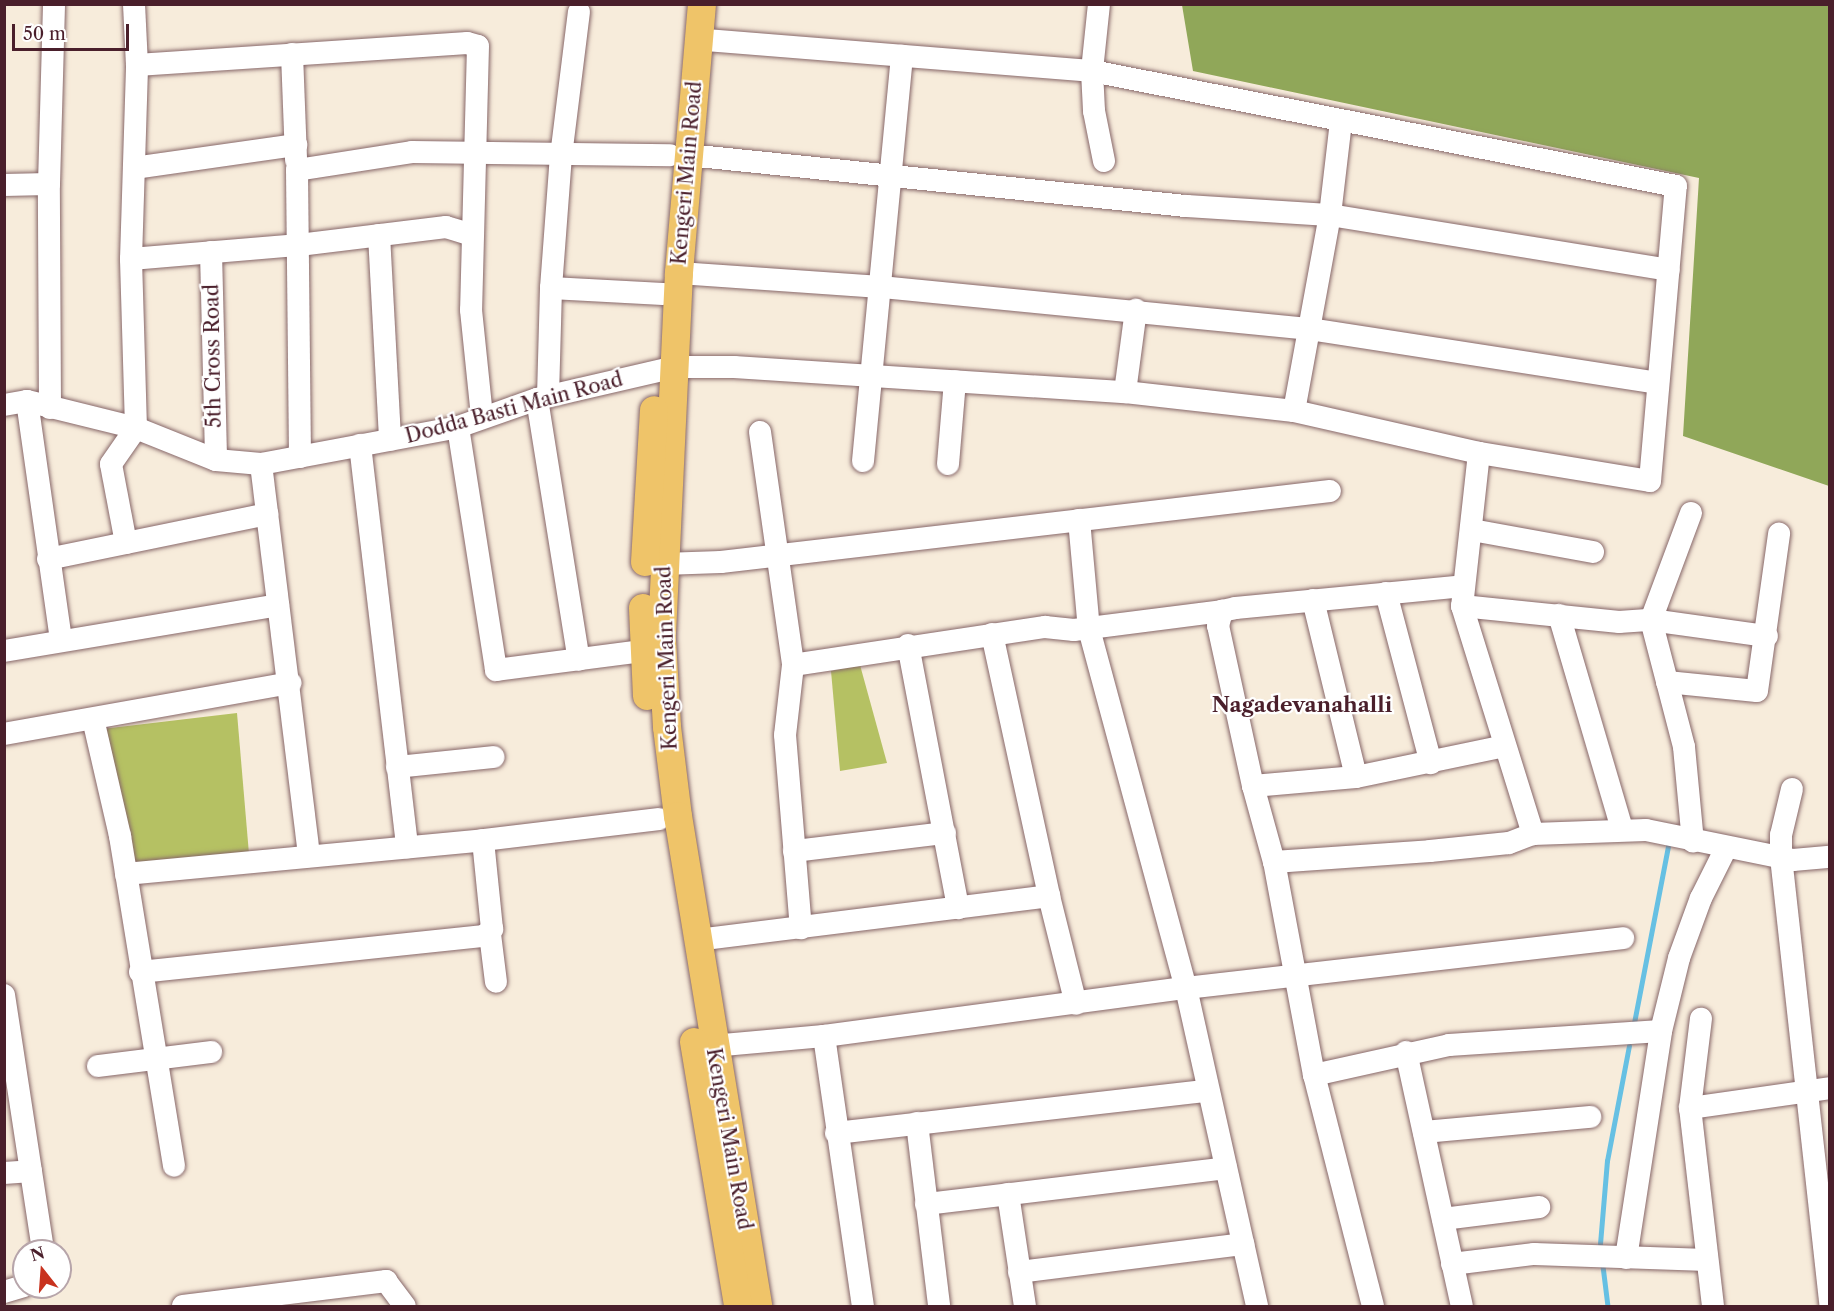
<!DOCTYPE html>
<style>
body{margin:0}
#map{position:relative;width:1834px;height:1311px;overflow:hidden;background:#f7ecdb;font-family:"Libre Caslon Text",serif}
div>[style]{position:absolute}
.green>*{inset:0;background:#b5c163}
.forest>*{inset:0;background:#90a759}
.stream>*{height:4.5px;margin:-2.25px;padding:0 2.25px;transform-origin:2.25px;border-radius:2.25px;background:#66c0e3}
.roads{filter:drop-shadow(0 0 2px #876769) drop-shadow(0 0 2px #876769)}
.minor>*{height:22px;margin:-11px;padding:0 11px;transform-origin:11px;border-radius:11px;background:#fff}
.major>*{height:28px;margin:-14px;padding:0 14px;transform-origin:14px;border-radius:14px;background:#efc469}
span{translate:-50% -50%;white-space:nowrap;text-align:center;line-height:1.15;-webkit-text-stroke:4.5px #fff;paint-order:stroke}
.street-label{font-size:20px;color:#4a1f2b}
.neighbourhood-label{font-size:21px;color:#4a1f2b;font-weight:700}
.frame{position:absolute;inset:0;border:6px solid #4a1f2b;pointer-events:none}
.north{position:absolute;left:12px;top:1239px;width:60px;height:60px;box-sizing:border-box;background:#fff;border:2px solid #b7a5aa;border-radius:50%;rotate:343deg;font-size:16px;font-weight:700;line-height:24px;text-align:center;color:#4a1f2b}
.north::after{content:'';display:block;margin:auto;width:21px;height:27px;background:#c8321e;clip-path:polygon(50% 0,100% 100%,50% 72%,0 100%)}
.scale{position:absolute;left:12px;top:24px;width:117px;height:27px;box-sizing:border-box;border:3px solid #4a1f2b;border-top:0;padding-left:8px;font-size:18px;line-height:21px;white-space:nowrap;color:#4a1f2b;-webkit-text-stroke:4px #fff;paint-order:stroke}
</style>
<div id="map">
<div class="green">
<div style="clip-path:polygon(860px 665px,887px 763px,840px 771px,831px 671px)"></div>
<div style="clip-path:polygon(237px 713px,249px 854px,130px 865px,102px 729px)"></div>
</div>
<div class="forest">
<div style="clip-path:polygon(1182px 5px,1829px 5px,1829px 486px,1683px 436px,1699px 178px,1193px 71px)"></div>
</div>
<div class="stream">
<div style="left:1634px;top:1023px;width:180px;rotate:-79.1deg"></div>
<div style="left:1600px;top:1244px;width:83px;rotate:-85.2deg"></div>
<div style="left:1607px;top:1161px;width:117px;rotate:-79.2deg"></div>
<div style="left:1603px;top:1266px;width:40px;rotate:82.9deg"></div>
</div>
<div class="roads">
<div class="minor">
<div style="left:134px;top:4px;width:61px;rotate:87.2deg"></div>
<div style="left:1099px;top:4px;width:67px;rotate:96deg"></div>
<div style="left:1092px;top:71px;width:40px;rotate:87.1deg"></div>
<div style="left:1094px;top:111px;width:51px;rotate:78.7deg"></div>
<div style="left:292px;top:54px;width:106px;rotate:87.8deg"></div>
<div style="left:688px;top:155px;width:501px;rotate:5.85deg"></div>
<div style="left:1186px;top:206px;width:144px;rotate:3.6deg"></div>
<div style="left:1330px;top:215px;width:343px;rotate:9.2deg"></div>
<div style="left:134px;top:168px;width:164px;rotate:-8.1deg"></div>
<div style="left:4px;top:185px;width:45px;rotate:-1.3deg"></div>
<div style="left:379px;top:235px;width:205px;rotate:86.9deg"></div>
<div style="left:211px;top:252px;width:208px;rotate:88.6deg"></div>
<div style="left:131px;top:259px;width:169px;rotate:-4.8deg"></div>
<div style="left:299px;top:245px;width:148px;rotate:-7deg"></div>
<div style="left:446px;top:227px;width:27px;rotate:17deg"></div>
<div style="left:679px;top:273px;width:202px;rotate:4deg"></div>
<div style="left:881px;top:287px;width:431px;rotate:5.6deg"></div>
<div style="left:1310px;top:329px;width:352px;rotate:8.8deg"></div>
<div style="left:551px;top:288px;width:112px;rotate:3.1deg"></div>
<div style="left:1125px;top:392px;width:83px;rotate:-82.4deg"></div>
<div style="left:548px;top:396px;width:108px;rotate:-88.4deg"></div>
<div style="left:551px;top:288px;width:132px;rotate:-85.7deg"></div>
<div style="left:561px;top:156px;width:145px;rotate:-82.9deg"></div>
<div style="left:537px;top:399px;width:264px;rotate:80.9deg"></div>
<div style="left:27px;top:401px;width:240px;rotate:81.9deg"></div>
<div style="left:4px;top:405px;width:23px;rotate:-10deg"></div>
<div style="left:27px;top:401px;width:112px;rotate:13.9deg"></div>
<div style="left:136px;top:428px;width:86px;rotate:21.8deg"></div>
<div style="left:216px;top:460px;width:45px;rotate:5.1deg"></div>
<div style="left:261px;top:464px;width:200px;rotate:-10.6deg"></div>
<div style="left:458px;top:427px;width:84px;rotate:-19.5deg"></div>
<div style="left:537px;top:399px;width:143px;rotate:-13deg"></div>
<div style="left:676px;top:367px;width:58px"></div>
<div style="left:734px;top:367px;width:392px;rotate:3.7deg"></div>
<div style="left:1125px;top:392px;width:170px;rotate:6.4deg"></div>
<div style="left:1294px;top:411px;width:190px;rotate:12.8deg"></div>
<div style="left:1479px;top:453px;width:173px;rotate:9.3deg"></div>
<div style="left:1650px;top:481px;width:296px;rotate:-85deg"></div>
<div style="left:1676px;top:186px;width:595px;rotate:-168.86deg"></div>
<div style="left:1092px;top:71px;width:395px;rotate:-175.4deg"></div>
<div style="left:50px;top:408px;width:224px;rotate:-90.3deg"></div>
<div style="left:49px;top:184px;width:180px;rotate:-88.4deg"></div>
<div style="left:1294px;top:411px;width:199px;rotate:-79.6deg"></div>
<div style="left:1330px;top:215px;width:95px;rotate:-83.3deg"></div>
<div style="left:458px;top:427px;width:246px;rotate:81.1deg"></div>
<div style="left:496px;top:670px;width:148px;rotate:-7.4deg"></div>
<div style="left:760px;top:432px;width:235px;rotate:81.9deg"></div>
<div style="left:793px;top:665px;width:70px;rotate:96.5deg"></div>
<div style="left:785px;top:735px;width:194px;rotate:85.3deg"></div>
<div style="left:360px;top:445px;width:405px;rotate:83.3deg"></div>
<div style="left:1479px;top:453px;width:154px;rotate:96.3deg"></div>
<div style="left:1462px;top:606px;width:239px;rotate:72.7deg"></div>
<div style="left:1533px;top:834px;width:113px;rotate:-2deg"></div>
<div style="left:1646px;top:830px;width:150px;rotate:11.5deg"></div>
<div style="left:1793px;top:860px;width:37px;rotate:-5deg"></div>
<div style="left:300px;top:457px;width:287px;rotate:-90.6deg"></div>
<div style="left:297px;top:170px;width:116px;rotate:-8.9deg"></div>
<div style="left:412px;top:152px;width:258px;rotate:0.7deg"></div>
<div style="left:863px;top:461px;width:407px;rotate:-84.5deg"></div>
<div style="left:261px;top:464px;width:395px;rotate:83deg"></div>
<div style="left:948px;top:464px;width:83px;rotate:-85.2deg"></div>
<div style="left:1691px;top:513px;width:114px;rotate:110.5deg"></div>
<div style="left:1651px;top:620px;width:131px;rotate:75.4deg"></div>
<div style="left:1684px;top:747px;width:95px;rotate:84.6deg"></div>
<div style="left:1079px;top:520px;width:109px;rotate:84.8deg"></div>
<div style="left:1089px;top:629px;width:372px;rotate:74.9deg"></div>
<div style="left:1186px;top:988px;width:326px;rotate:77.4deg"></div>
<div style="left:1472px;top:530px;width:123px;rotate:10.3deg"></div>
<div style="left:126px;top:543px;width:80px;rotate:-100.8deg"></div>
<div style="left:111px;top:464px;width:44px;rotate:-55.2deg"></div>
<div style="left:136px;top:428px;width:169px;rotate:-91.7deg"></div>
<div style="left:131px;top:259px;width:194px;rotate:-88.2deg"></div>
<div style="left:137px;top:65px;width:331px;rotate:-3.8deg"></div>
<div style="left:467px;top:43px;width:11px;rotate:15deg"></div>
<div style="left:478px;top:46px;width:264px;rotate:91.5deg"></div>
<div style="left:471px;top:310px;width:107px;rotate:84.1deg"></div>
<div style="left:48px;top:559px;width:224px;rotate:-11.6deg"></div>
<div style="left:663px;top:564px;width:58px;rotate:-2deg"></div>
<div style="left:721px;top:562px;width:613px;rotate:-6.65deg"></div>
<div style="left:1386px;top:593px;width:176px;rotate:75.2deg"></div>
<div style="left:1313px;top:600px;width:182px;rotate:76.3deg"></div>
<div style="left:1462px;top:606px;width:158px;rotate:5.8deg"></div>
<div style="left:1619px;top:622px;width:32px;rotate:-4deg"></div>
<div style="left:1651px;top:620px;width:117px;rotate:7.9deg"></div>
<div style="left:1559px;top:615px;width:223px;rotate:73.6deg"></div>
<div style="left:992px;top:634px;width:268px;rotate:77.7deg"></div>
<div style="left:908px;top:645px;width:268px;rotate:79.2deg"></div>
<div style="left:4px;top:651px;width:278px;rotate:-9.5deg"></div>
<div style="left:793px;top:665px;width:255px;rotate:-8.6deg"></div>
<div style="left:1045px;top:627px;width:29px;rotate:6deg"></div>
<div style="left:1074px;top:630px;width:149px;rotate:-7.3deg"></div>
<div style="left:1667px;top:682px;width:90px;rotate:5.7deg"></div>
<div style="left:1757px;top:691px;width:159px;rotate:-82deg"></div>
<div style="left:93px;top:719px;width:120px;rotate:77deg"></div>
<div style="left:120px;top:836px;width:334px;rotate:80.7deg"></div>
<div style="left:4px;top:734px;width:291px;rotate:-10.1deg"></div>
<div style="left:397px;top:767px;width:97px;rotate:-5.9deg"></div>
<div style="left:1253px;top:786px;width:103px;rotate:-5deg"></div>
<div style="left:1356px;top:777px;width:152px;rotate:-11.8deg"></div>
<div style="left:1792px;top:789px;width:47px;rotate:103.4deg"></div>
<div style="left:1781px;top:835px;width:22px;rotate:90deg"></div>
<div style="left:1781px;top:857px;width:450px;rotate:83.7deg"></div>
<div style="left:794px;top:851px;width:152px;rotate:-6.8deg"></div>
<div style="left:1274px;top:862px;width:156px;rotate:-4deg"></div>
<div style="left:1430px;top:851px;width:79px;rotate:-5.8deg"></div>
<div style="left:1509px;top:843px;width:26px;rotate:-21deg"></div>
<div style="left:126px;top:874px;width:359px;rotate:-5.4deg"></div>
<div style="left:483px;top:840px;width:177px;rotate:-6.8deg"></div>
<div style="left:490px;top:934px;width:48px;rotate:82.9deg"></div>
<div style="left:697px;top:940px;width:355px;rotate:-7.1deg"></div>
<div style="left:1049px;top:896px;width:111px;rotate:76deg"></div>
<div style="left:140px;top:972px;width:346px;rotate:-6deg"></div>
<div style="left:484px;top:936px;width:11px;rotate:-41deg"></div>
<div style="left:492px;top:929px;width:89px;rotate:-95.8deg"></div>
<div style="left:4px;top:995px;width:259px;rotate:81.3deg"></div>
<div style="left:824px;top:1036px;width:273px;rotate:81.8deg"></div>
<div style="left:701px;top:1047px;width:123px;rotate:-5.1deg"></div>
<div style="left:824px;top:1036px;width:365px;rotate:-7.6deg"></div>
<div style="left:1186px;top:988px;width:440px;rotate:-6.5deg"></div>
<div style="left:1406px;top:1052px;width:260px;rotate:77.6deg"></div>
<div style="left:98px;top:1066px;width:114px;rotate:-7.1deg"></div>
<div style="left:1314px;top:1075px;width:138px;rotate:-12.5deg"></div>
<div style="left:1449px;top:1045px;width:212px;rotate:-3.8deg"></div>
<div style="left:1690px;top:1108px;width:90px;rotate:-83deg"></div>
<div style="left:917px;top:1123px;width:184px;rotate:83.1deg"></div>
<div style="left:1424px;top:1132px;width:167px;rotate:-5.2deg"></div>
<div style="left:836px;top:1133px;width:373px;rotate:-6.5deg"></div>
<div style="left:4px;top:1173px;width:27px;rotate:-4deg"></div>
<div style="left:1008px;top:1194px;width:113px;rotate:81.4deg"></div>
<div style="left:926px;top:1204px;width:302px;rotate:-6.8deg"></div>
<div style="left:1443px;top:1219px;width:97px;rotate:-7.1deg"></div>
<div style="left:1626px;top:1258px;width:230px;rotate:-81.2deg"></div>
<div style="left:1661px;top:1031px;width:75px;rotate:-76.1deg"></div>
<div style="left:1679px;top:958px;width:64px;rotate:-69.9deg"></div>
<div style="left:1701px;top:898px;width:56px;rotate:-63.4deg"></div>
<div style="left:1452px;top:1264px;width:83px;rotate:-7deg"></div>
<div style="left:1534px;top:1254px;width:173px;rotate:2deg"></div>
<div style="left:1019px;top:1272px;width:226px;rotate:-7.1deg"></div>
<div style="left:4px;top:1292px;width:21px;rotate:-17deg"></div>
<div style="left:183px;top:1306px;width:205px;rotate:-7deg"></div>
<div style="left:386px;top:1281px;width:31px;rotate:53deg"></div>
<div style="left:1373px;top:1306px;width:238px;rotate:-104.3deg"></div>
<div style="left:1314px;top:1075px;width:217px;rotate:-100.6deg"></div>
<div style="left:1274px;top:862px;width:79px;rotate:-105.4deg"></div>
<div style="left:1253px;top:786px;width:164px;rotate:-102.3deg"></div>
<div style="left:1218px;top:626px;width:16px;rotate:-75deg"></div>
<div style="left:1222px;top:611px;width:14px;rotate:-12deg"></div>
<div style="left:1236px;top:608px;width:228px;rotate:-5.5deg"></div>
<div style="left:1713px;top:1306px;width:199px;rotate:-96.6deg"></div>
<div style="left:1690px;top:1108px;width:141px;rotate:-8.1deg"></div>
</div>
<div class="major">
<div style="left:702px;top:4px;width:270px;rotate:94.9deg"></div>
<div style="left:679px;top:273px;width:367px;rotate:92.7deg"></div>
<div style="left:662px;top:640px;width:87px;rotate:86.7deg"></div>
<div style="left:667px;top:727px;width:90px;rotate:83deg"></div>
<div style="left:678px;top:816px;width:496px;rotate:80.7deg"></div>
<div style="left:645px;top:562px;width:152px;rotate:-86.6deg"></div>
<div style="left:643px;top:608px;width:88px;rotate:87.4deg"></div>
<div style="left:694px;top:1042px;width:268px;rotate:80.5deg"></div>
</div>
</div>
<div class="street-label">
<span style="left:687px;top:173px;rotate:-85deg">Kengeri Main Road</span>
<span style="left:213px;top:356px;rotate:-91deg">5th Cross Road</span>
<span style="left:514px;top:408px;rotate:-15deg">Dodda Basti Main Road</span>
<span style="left:667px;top:658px;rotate:-92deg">Kengeri Main Road</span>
<span style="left:729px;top:1139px;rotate:80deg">Kengeri Main Road</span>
</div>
<div class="neighbourhood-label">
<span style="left:1302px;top:705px">Nagadevanahalli</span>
</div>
<div class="frame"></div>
<div class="north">N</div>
<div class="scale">50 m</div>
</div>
